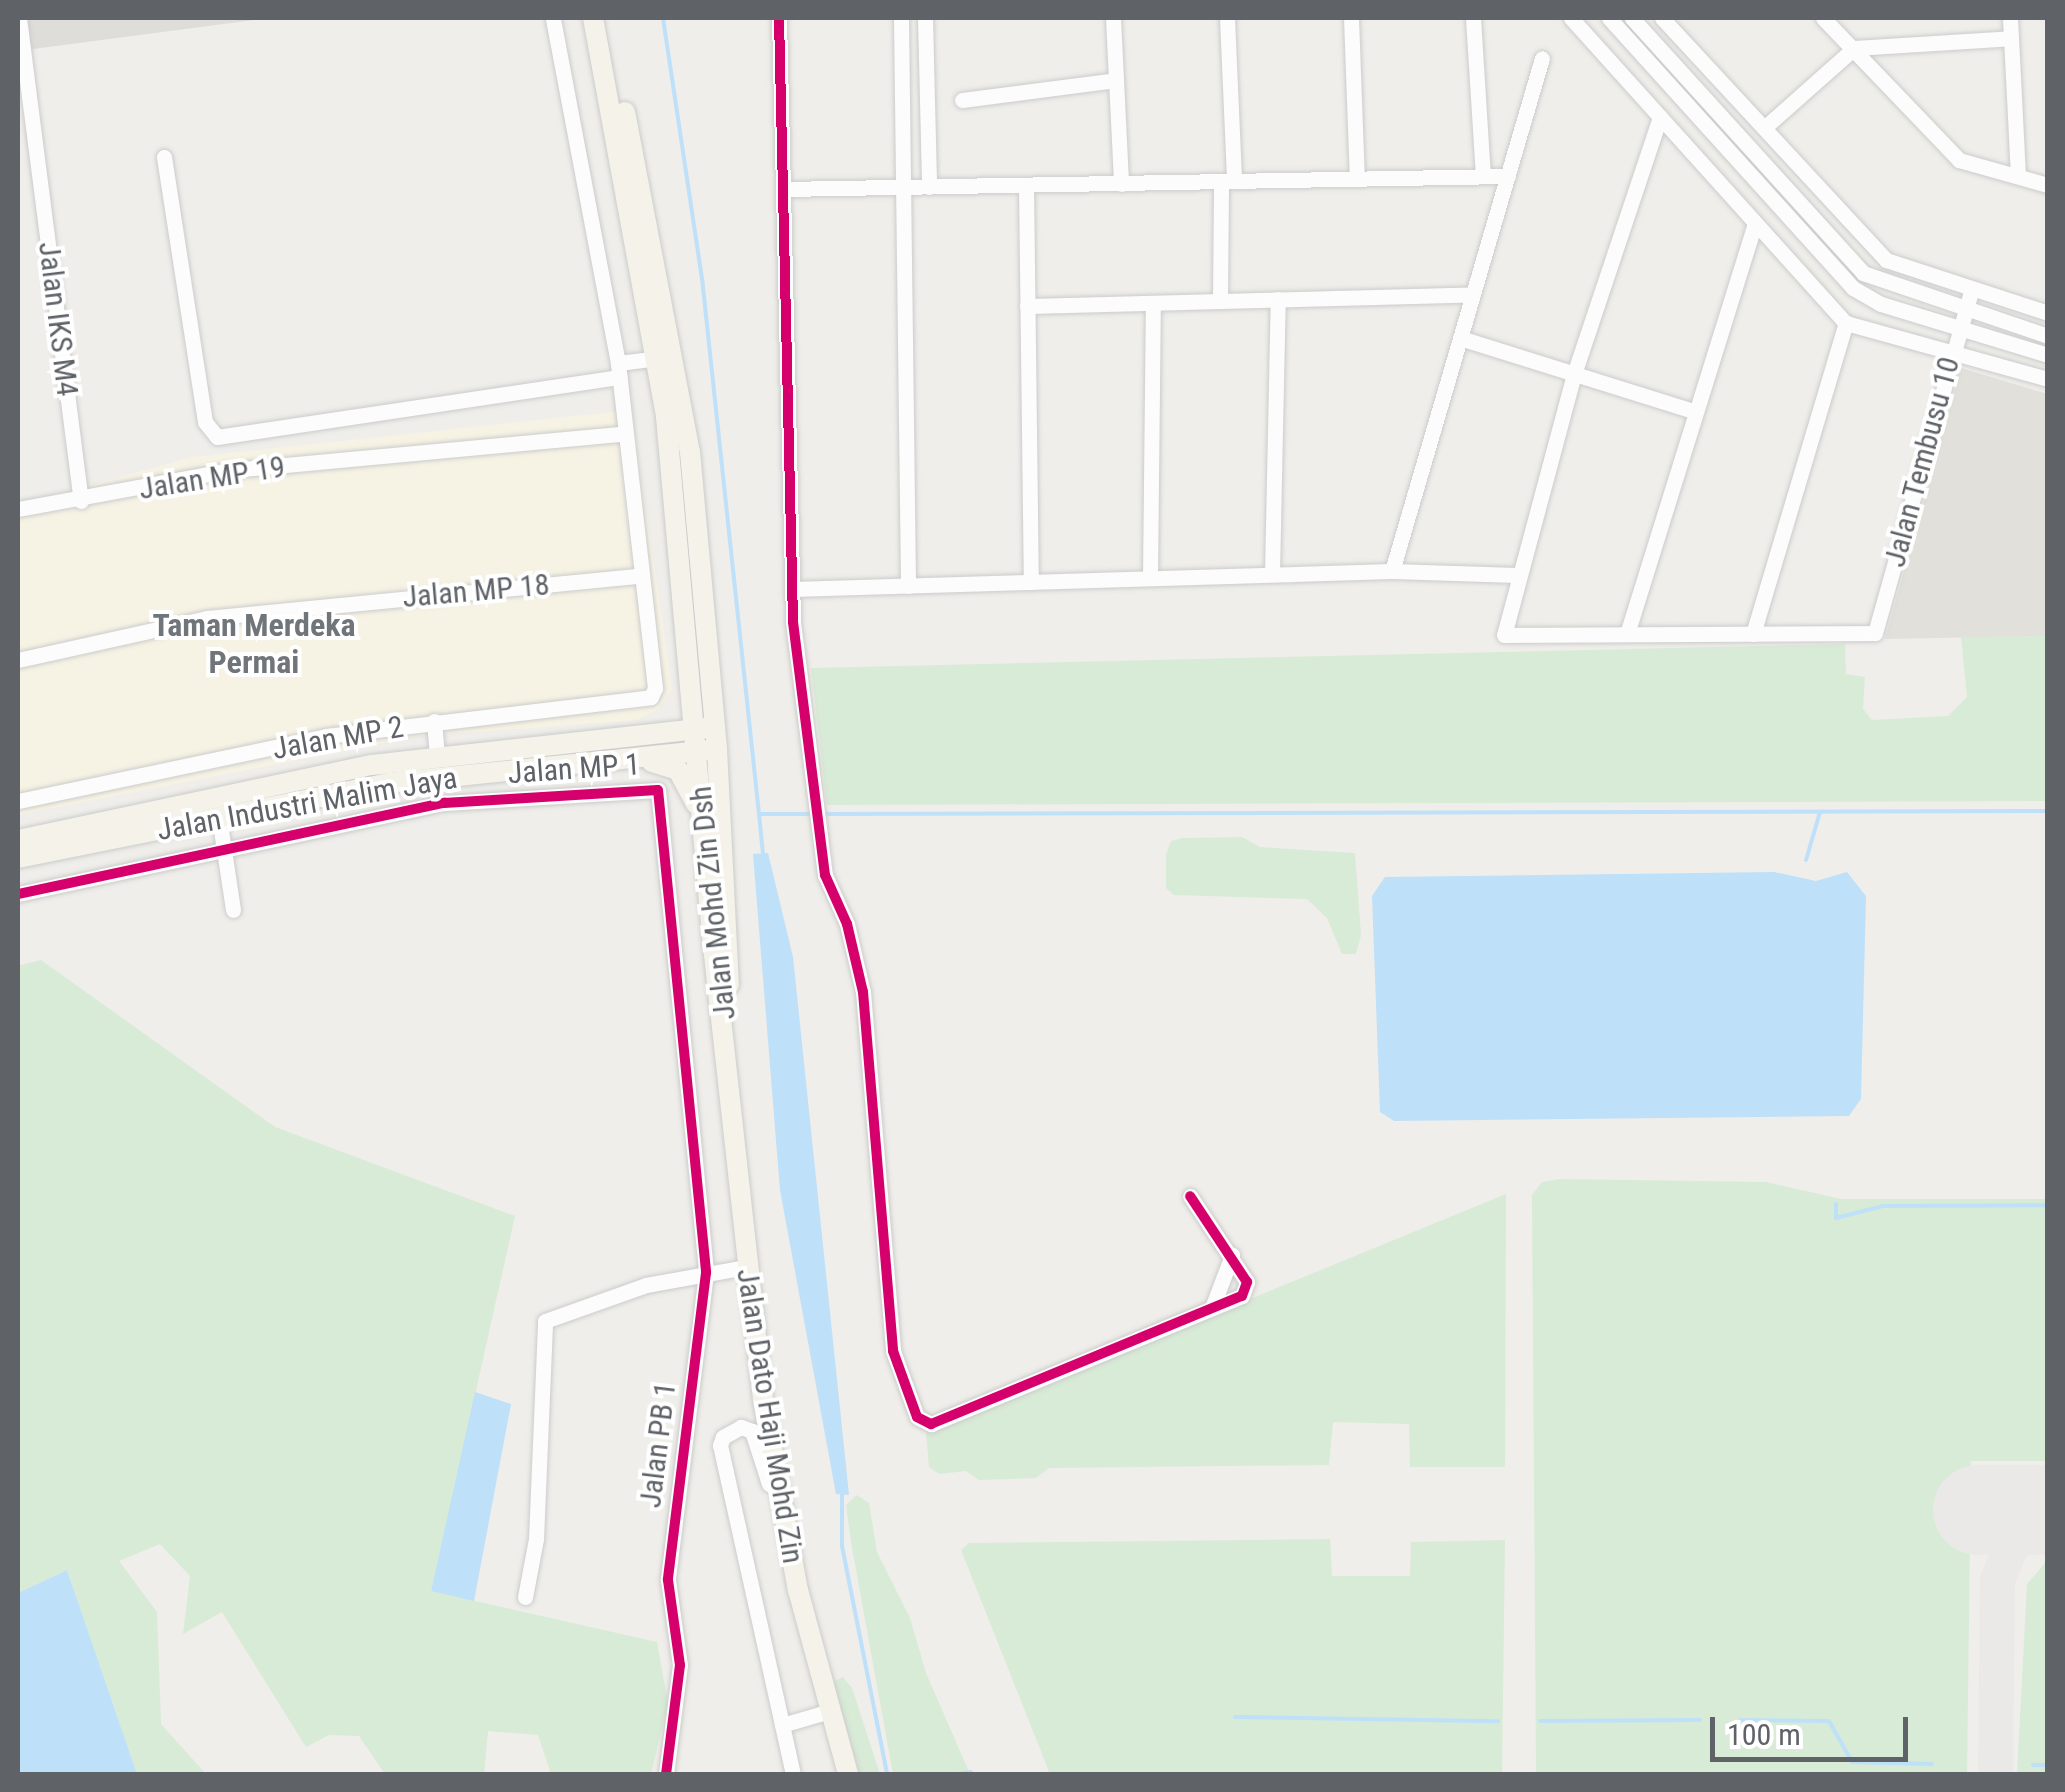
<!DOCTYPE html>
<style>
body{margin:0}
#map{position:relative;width:2065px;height:1792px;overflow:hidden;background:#efeeea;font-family:"Roboto Condensed",sans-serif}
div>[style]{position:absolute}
.commercial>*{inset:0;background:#f7f3e4}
.industrial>*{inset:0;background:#dfddda}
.education>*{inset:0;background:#e2e0da}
.green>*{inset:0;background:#d8ebd6}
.water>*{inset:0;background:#bfe0f9}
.stream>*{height:4px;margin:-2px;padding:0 2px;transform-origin:2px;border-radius:2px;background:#bfe0f9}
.taxiway>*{height:35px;margin:-17.5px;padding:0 17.5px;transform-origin:17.5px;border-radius:17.5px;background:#eae9e7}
.runway>*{height:90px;margin:-45px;padding:0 45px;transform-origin:45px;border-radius:45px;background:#eae9e7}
.roads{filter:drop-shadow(0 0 2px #cbcccc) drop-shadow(0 0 2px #cbcccc)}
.minor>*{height:15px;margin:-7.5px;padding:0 7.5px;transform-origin:7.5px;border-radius:7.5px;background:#fdfcfc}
.major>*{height:20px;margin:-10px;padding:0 10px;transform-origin:10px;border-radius:10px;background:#f4f2e9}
.cycleway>*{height:10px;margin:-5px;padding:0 5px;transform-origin:5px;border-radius:5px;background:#d6006c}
span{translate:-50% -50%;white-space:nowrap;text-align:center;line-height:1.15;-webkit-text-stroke:8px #fff;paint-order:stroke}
.street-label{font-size:30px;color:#5f6368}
.neighbourhood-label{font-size:32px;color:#70757a;font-weight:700}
.frame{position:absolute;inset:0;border:20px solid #5f6368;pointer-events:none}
.scale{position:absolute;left:1710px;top:1717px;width:198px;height:45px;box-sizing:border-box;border:5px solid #5f6368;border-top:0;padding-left:12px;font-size:30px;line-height:35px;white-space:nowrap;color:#5f6368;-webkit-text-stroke:8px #fff;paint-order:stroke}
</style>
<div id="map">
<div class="commercial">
<div style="clip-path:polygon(632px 410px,672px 689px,659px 708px,638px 720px,419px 736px,18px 815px,18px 505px,193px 457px)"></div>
</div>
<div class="industrial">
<div style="clip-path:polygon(18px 18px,270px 18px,18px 51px)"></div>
</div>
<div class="education">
<div style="clip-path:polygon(1961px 368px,2047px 394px,2047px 636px,1885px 639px)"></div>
</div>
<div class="green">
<div style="clip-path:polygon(2047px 636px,2047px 801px,827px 805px,811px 668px,1845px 644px,1846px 674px,1865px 677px,1863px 709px,1872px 720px,1948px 716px,1967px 697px,1961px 637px)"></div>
<div style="clip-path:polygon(1183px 838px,1242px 837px,1260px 847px,1355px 853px,1361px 935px,1356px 954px,1342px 954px,1327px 918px,1307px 899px,1174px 895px,1166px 888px,1166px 854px,1171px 841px)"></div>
<div style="clip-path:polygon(41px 960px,275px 1127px,515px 1216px,431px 1591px,657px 1642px,668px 1703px,651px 1774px,551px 1774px,538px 1735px,488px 1731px,484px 1774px,385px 1774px,359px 1736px,329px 1735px,306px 1747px,222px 1612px,183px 1634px,190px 1576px,160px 1544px,119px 1561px,157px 1612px,161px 1724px,206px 1774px,137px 1774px,67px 1570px,18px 1593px,18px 966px)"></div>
<div style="clip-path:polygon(1560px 1179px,1766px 1182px,1841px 1199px,2047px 1199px,2047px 1461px,1971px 1461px,1967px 1774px,1536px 1774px,1532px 1195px,1542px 1182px)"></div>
<div style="clip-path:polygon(1506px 1194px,1505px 1467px,1410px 1467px,1409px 1424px,1333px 1422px,1329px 1465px,1049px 1468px,1036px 1478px,979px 1480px,966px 1471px,939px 1474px,929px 1467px,926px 1432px)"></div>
<div style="clip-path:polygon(857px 1495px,869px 1503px,877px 1552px,910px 1618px,926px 1673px,970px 1774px,893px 1774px,851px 1542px,846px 1505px)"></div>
<div style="clip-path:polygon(1330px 1539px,1332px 1576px,1410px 1576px,1411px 1542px,1505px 1540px,1502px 1774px,1050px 1774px,961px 1550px,969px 1543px)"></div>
<div style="clip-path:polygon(2047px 1561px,2047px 1774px,2017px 1774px,2027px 1584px)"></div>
<div style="clip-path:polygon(843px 1677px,852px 1688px,880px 1774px,860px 1774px,835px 1691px,833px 1682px)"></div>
</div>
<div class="water">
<div style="clip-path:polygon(768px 853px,793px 957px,849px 1495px,836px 1494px,780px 1190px,753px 854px)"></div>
<div style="clip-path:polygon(1774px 872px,1816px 881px,1847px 872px,1866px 896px,1861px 1099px,1849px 1116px,1394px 1121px,1380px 1112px,1372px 896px,1385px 877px)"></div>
<div style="clip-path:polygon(475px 1392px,511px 1404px,474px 1601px,431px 1591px)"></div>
<div style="clip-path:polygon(67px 1570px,137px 1774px,18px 1774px,18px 1593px)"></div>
</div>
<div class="stream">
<div style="left:663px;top:18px;width:263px;rotate:81.5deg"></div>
<div style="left:702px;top:278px;width:539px;rotate:83.93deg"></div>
<div style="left:759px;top:814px;width:54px"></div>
<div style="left:759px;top:814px;width:40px;rotate:84.3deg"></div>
<div style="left:822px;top:814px;width:1226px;rotate:-0.14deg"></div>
<div style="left:1806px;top:860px;width:50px;rotate:-73.7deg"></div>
<div style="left:1836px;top:1204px;width:14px;rotate:90deg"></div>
<div style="left:1836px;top:1218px;width:49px;rotate:-14.3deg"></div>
<div style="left:1883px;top:1206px;width:165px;rotate:-0.3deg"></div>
<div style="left:842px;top:1494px;width:52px;rotate:90deg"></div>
<div style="left:842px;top:1546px;width:232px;rotate:78.8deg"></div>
<div style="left:1235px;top:1717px;width:263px;rotate:0.9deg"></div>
<div style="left:1741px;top:1720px;width:88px;rotate:0.7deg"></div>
<div style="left:1829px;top:1721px;width:47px;rotate:60.7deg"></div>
<div style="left:1852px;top:1762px;width:80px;rotate:1.4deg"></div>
<div style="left:1540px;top:1721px;width:160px;rotate:-0.4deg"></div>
<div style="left:2033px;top:1765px;width:15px"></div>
<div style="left:958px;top:1774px;width:13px;rotate:-9deg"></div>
</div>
<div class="taxiway">
<div style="left:1995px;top:1774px;width:195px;rotate:-89.4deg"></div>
<div style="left:1997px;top:1579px;width:36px;rotate:-67deg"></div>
<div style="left:2011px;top:1546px;width:45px;rotate:-35.1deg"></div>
</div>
<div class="runway">
<div style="left:1978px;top:1510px;width:70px"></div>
</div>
<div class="roads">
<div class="minor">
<div style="left:19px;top:18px;width:487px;rotate:82.7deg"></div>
<div style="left:779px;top:18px;width:604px;rotate:88.67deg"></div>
<div style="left:793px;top:622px;width:255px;rotate:82.8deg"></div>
<div style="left:825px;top:875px;width:54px;rotate:65.8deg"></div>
<div style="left:847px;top:924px;width:70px;rotate:76.8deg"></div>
<div style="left:863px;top:992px;width:360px;rotate:85.2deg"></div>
<div style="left:893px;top:1351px;width:70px;rotate:70deg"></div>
<div style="left:917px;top:1417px;width:16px;rotate:27deg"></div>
<div style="left:931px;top:1424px;width:336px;rotate:-22.4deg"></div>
<div style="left:1242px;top:1296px;width:15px;rotate:-70deg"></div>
<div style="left:1247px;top:1282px;width:103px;rotate:-123.5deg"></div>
<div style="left:901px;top:18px;width:568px;rotate:89.29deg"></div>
<div style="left:925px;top:18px;width:169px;rotate:88.6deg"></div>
<div style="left:1113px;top:18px;width:166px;rotate:87.2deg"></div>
<div style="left:1227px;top:18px;width:163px;rotate:87.5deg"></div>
<div style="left:1351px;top:18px;width:161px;rotate:87.9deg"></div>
<div style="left:1473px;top:18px;width:158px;rotate:86.4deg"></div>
<div style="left:1571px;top:18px;width:411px;rotate:48deg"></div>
<div style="left:1846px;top:323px;width:210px;rotate:15.5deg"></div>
<div style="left:1609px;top:18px;width:364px;rotate:47.9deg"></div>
<div style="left:1853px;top:288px;width:32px;rotate:30deg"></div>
<div style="left:1881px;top:304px;width:175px;rotate:17deg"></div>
<div style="left:1632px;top:18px;width:344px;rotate:47.8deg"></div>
<div style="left:1863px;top:273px;width:195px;rotate:18.8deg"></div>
<div style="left:1662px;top:18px;width:330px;rotate:47.2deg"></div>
<div style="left:1886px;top:260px;width:170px;rotate:18.1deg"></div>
<div style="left:1823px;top:18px;width:197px;rotate:46.2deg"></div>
<div style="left:1959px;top:160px;width:92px;rotate:15.7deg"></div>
<div style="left:2010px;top:18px;width:158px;rotate:87.1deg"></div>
<div style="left:962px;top:100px;width:155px;rotate:-7.4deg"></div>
<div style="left:1660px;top:117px;width:271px;rotate:108.5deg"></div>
<div style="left:1574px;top:374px;width:270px;rotate:105deg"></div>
<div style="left:1504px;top:635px;width:371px;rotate:-0.3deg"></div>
<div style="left:1875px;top:633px;width:354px;rotate:-74.3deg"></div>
<div style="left:1764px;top:128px;width:120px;rotate:-41.6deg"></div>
<div style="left:1854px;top:48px;width:157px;rotate:-3.6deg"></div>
<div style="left:164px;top:157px;width:268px;rotate:81.2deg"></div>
<div style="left:205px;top:422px;width:19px;rotate:51deg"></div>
<div style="left:217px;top:437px;width:407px;rotate:-8.5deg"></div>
<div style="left:1026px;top:185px;width:397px;rotate:89.3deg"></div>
<div style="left:783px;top:189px;width:725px;rotate:-1.03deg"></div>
<div style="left:1220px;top:301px;width:120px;rotate:-89.5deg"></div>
<div style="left:1027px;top:306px;width:446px;rotate:-1.5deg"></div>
<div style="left:1460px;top:338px;width:244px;rotate:17.4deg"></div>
<div style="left:618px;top:363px;width:38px;rotate:-7deg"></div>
<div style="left:18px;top:509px;width:217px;rotate:-10.4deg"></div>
<div style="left:231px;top:470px;width:393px;rotate:-5.3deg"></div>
<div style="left:1392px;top:571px;width:534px;rotate:-73.7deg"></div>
<div style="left:1272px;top:574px;width:275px;rotate:-88.8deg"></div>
<div style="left:1150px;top:578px;width:275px;rotate:-89.4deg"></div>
<div style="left:792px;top:589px;width:600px;rotate:-1.72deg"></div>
<div style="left:1392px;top:571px;width:125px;rotate:1.8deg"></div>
<div style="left:1627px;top:634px;width:430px;rotate:-72.7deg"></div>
<div style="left:1753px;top:634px;width:325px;rotate:-73.4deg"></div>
<div style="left:18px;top:660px;width:194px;rotate:-12.5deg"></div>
<div style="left:207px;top:618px;width:434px;rotate:-5.6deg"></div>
<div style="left:434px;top:721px;width:34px;rotate:85deg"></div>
<div style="left:18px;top:801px;width:315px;rotate:-11.9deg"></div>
<div style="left:326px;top:736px;width:327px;rotate:-6.8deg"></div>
<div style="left:651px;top:697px;width:10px;rotate:-66deg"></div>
<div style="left:655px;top:688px;width:327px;rotate:-96.5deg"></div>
<div style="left:618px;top:363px;width:351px;rotate:-100.7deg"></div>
<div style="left:219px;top:817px;width:94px;rotate:81.4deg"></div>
<div style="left:18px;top:894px;width:436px;rotate:-12.1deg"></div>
<div style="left:444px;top:803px;width:214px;rotate:-3.5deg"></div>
<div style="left:658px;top:790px;width:485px;rotate:84.3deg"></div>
<div style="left:706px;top:1273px;width:309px;rotate:97.1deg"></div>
<div style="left:668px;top:1580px;width:86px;rotate:82deg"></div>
<div style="left:680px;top:1665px;width:110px;rotate:97.3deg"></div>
<div style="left:1212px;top:1308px;width:57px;rotate:-69.3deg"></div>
<div style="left:769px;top:1484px;width:56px;rotate:-107.8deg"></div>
<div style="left:752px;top:1431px;width:12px;rotate:-160deg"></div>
<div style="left:741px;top:1427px;width:21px;rotate:151deg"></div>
<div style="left:723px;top:1437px;width:9px;rotate:111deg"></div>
<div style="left:720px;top:1445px;width:337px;rotate:77.5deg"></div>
<div style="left:525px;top:1597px;width:59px;rotate:-79.3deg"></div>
<div style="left:536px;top:1539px;width:218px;rotate:-87.6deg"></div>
<div style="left:545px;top:1321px;width:107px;rotate:-19.6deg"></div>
<div style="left:646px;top:1285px;width:102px;rotate:-10.2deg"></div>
<div style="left:782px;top:1725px;width:50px;rotate:-16.3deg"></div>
</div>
<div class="major">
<div style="left:593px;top:18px;width:406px;rotate:79.6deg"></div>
<div style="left:666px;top:417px;width:531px;rotate:84.92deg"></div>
<div style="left:713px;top:946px;width:457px;rotate:83.7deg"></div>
<div style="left:763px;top:1400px;width:193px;rotate:79.6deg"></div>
<div style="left:798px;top:1590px;width:191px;rotate:74.8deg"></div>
<div style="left:625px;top:112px;width:346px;rotate:79.2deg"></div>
<div style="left:690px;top:452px;width:298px;rotate:84.8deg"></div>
<div style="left:717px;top:749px;width:236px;rotate:87.1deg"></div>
<div style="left:652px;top:762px;width:27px;rotate:17deg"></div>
<div style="left:678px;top:770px;width:38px;rotate:62deg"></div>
<div style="left:18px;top:840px;width:362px;rotate:-12deg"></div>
<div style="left:372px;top:765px;width:337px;rotate:-6.3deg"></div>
<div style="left:18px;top:858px;width:379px;rotate:-11.4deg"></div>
<div style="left:390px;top:783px;width:322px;rotate:-5.9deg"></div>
</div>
</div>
<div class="cycleway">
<div style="left:779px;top:18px;width:604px;rotate:88.67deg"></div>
<div style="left:793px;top:622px;width:255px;rotate:82.8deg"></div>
<div style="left:825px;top:875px;width:54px;rotate:65.8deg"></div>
<div style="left:847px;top:924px;width:70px;rotate:76.8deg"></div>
<div style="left:863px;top:992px;width:360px;rotate:85.2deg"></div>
<div style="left:893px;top:1351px;width:70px;rotate:70deg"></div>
<div style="left:917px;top:1417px;width:16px;rotate:27deg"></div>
<div style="left:931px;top:1424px;width:336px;rotate:-22.4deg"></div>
<div style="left:1242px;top:1296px;width:15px;rotate:-70deg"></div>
<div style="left:1247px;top:1282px;width:103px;rotate:-123.5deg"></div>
<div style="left:18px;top:894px;width:436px;rotate:-12.1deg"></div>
<div style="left:444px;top:803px;width:214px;rotate:-3.5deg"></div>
<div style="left:658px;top:790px;width:485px;rotate:84.3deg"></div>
<div style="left:706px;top:1273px;width:309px;rotate:97.1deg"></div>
<div style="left:668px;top:1580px;width:86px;rotate:82deg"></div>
<div style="left:680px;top:1665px;width:110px;rotate:97.3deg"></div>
</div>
<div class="street-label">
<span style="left:58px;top:319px;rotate:83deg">Jalan IKS M4</span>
<span style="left:1922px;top:462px;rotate:-75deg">Jalan Tembusu 10</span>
<span style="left:212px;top:478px;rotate:-9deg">Jalan MP 19</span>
<span style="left:476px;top:591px;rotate:-5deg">Jalan MP 18</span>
<span style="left:338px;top:738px;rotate:-10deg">Jalan MP 2</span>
<span style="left:574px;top:769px;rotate:-4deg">Jalan MP 1</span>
<span style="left:307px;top:804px;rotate:-10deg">Jalan Industri Malim Jaya</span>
<span style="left:713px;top:903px;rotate:-96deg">Jalan Mohd Zin Dsh</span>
<span style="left:770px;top:1416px;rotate:81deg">Jalan Dato Haji Mohd Zin</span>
<span style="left:658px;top:1445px;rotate:-83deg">Jalan PB 1</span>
</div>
<div class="neighbourhood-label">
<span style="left:254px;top:644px">Taman Merdeka<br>Permai</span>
</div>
<div class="frame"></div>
<div class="scale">100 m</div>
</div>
